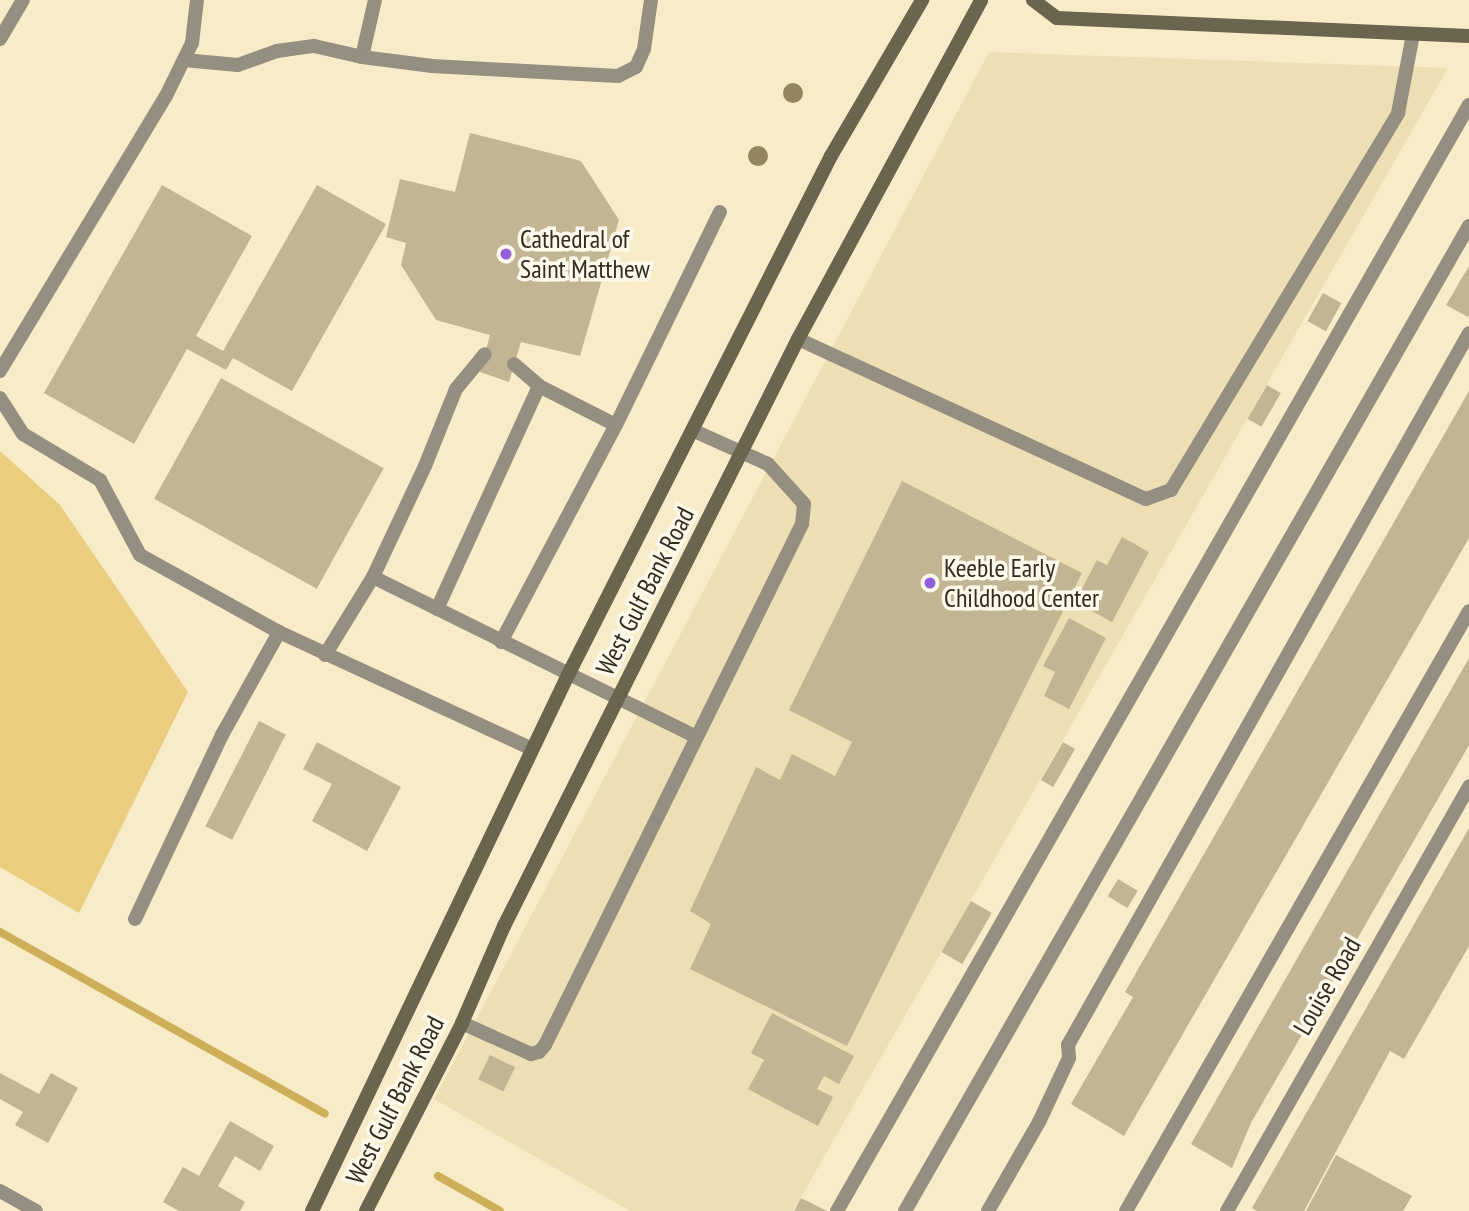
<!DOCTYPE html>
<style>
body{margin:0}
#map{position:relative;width:1469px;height:1211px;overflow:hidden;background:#f8ebc8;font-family:"PT Sans Narrow",sans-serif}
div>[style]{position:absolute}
.built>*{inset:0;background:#eedeb4}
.green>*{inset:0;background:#eacd7f}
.stream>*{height:8px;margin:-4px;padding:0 4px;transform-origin:4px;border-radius:4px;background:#ceaf59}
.building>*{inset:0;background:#c2b593;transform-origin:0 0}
.lane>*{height:14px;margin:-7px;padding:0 7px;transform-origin:7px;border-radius:7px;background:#958f81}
.street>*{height:14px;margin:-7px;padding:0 7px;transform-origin:7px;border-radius:7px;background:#958f81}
.secondary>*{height:14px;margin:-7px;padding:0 7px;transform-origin:7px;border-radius:7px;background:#6b644f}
.trees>*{width:20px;height:20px;margin:-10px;border-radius:50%;background:#928560}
.dots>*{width:19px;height:19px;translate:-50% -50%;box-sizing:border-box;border:4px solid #fef9eb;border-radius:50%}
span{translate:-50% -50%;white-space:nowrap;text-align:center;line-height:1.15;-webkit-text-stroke:7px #fef9eb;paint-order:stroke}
.poi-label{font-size:26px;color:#312c1e}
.left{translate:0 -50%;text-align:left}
.street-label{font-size:26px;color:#312c1e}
</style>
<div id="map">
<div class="built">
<div style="clip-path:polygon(989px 52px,1448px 68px,793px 1211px,630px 1211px,434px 1099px)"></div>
</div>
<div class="green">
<div style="clip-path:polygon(0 451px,60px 505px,188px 692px,79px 913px,0 867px)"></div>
</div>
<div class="stream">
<div style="left:0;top:932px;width:372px;rotate:29.2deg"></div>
<div style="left:438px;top:1176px;width:71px;rotate:29.4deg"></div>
</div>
<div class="building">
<div style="clip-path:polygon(470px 133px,581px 161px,619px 220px,580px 356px,521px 342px,509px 382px,480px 372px,490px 335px,436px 320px,401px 265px,406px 243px,386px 237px,400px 179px,455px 192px)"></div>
<div style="clip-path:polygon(162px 185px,252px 236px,196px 336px,223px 351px,317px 185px,386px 224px,292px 391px,233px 358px,226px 370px,187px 349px,134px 444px,44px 393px)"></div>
<div style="clip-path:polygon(1469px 266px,1469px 315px,1468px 317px,1446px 305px)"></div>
<div style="left:1323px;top:293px;width:21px;height:32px;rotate:29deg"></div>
<div style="left:221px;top:378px;width:186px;height:138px;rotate:29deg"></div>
<div style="left:1267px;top:385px;width:16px;height:39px;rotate:30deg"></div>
<div style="clip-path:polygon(1469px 391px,1469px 538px,1124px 1136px,1071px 1104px,1133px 997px,1125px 992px)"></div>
<div style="clip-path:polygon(902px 481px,1082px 573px,847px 1046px,690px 969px,711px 924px,690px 911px,756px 767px,780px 780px,792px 754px,835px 776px,852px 742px,789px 710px)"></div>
<div style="clip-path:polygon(1122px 537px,1149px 552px,1112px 622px,1075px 602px,1097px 560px,1107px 565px)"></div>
<div style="clip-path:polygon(1069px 618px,1106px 638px,1069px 709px,1044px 696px,1055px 672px,1043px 666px)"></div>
<div style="clip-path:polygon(1469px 658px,1469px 745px,1251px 1123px,1232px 1168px,1191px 1144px)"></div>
<div style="left:259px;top:721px;width:30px;height:118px;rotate:27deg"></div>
<div style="clip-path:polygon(317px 742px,401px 787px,367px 851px,312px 821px,332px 784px,303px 769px)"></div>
<div style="left:1063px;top:742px;width:14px;height:44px;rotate:30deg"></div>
<div style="clip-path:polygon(1469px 828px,1469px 946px,1404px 1059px,1390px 1051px,1304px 1211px,1257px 1211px,1252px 1208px)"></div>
<div style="left:1118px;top:879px;width:23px;height:20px;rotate:31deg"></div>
<div style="left:971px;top:901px;width:24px;height:59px;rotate:30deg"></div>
<div style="clip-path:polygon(772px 1013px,854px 1056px,839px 1084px,824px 1076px,817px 1089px,833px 1097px,818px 1126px,748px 1089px,764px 1060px,751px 1053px)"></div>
<div style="left:490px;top:1055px;width:28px;height:27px;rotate:26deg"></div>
<div style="clip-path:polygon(0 1073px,39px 1094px,51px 1073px,78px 1088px,48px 1143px,15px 1125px,23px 1112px,0 1099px)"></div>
<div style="clip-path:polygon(230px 1121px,274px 1146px,260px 1171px,235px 1156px,218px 1186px,245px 1202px,240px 1211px,179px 1211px,163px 1202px,183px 1167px,199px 1176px)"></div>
<div style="clip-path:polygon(1336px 1155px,1412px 1196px,1403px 1211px,1306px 1211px)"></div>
<div style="clip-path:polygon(801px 1198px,827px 1211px,794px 1211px)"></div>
</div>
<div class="lane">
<div style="left:362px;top:57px;width:58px;rotate:-77.2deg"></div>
<div style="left:184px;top:60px;width:54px;rotate:5.3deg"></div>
<div style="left:238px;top:65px;width:41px;rotate:-19.7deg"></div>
<div style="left:277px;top:51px;width:37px;rotate:-8deg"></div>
<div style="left:314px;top:46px;width:49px;rotate:12.9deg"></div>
<div style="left:362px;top:57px;width:71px;rotate:7.3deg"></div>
<div style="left:432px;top:66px;width:186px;rotate:3.1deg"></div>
<div style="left:618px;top:76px;width:20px;rotate:-27deg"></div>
<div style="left:636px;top:67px;width:20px;rotate:-66deg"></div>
<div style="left:644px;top:49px;width:49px;rotate:-81.9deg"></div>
<div style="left:798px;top:339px;width:383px;rotate:24.7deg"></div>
<div style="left:1146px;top:499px;width:27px;rotate:-20deg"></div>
<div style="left:1171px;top:490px;width:440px;rotate:-58.9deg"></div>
<div style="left:1398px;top:113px;width:80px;rotate:-79.2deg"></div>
<div style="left:514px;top:364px;width:33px;rotate:41deg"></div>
<div style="left:539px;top:386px;width:86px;rotate:26.9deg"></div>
<div style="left:0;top:371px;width:321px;rotate:-58.9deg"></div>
<div style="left:166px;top:96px;width:59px;rotate:-63.9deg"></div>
<div style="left:192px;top:43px;width:43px;rotate:-83.4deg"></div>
<div style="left:0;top:398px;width:43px;rotate:57.4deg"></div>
<div style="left:23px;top:434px;width:90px;rotate:30.9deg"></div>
<div style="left:100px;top:480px;width:85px;rotate:61.9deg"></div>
<div style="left:140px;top:555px;width:159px;rotate:29deg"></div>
<div style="left:279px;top:632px;width:279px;rotate:24.8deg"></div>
<div style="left:373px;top:577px;width:361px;rotate:26.3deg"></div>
<div style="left:437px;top:609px;width:245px;rotate:-65.4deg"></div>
<div style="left:501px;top:642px;width:246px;rotate:-62.1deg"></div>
<div style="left:616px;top:425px;width:237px;rotate:-64deg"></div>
<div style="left:325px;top:655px;width:92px;rotate:-58.4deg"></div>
<div style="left:373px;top:577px;width:123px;rotate:-64.9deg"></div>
<div style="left:425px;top:466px;width:83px;rotate:-68.1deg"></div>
<div style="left:456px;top:389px;width:45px;rotate:-50.4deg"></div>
<div style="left:135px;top:919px;width:204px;rotate:-64.7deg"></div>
<div style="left:222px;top:735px;width:118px;rotate:-61deg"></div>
<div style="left:462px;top:1023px;width:76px;rotate:24.2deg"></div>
<div style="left:531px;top:1054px;width:8px;rotate:-14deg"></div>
<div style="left:539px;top:1052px;width:9px;rotate:-49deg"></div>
<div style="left:545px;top:1045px;width:581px;rotate:-63.74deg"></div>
<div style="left:802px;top:524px;width:20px;rotate:-84deg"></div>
<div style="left:804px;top:504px;width:54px;rotate:-132deg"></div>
<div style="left:768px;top:464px;width:83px;rotate:-155.9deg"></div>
<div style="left:837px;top:1211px;width:1274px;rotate:-60.26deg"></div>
<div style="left:905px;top:1211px;width:1135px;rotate:-60.21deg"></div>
<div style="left:988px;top:1211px;width:103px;rotate:-60.2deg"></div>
<div style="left:1039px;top:1122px;width:71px;rotate:-64.9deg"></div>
<div style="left:1069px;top:1058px;width:13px;rotate:-94deg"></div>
<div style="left:1068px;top:1045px;width:817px;rotate:-60.61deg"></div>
<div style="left:1126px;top:1211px;width:691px;rotate:-60.24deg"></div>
</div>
<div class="street">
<div style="left:0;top:39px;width:45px;rotate:-59.5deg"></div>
<div style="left:0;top:1191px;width:41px;rotate:29.1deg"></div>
<div style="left:1227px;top:1211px;width:489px;rotate:-60.3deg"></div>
</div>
<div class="secondary">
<div style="left:1033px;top:0;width:30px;rotate:37deg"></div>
<div style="left:1057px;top:18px;width:412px;rotate:2.5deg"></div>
<div style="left:312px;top:1211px;width:594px;rotate:-64.47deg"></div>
<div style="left:568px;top:675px;width:582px;rotate:-63.13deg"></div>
<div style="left:831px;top:156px;width:181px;rotate:-59.7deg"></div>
<div style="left:366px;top:1211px;width:211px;rotate:-62.9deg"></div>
<div style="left:462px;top:1023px;width:106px;rotate:-66.6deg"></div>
<div style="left:504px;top:926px;width:657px;rotate:-63.4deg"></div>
<div style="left:798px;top:339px;width:385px;rotate:-61.6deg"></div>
</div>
<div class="trees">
<div style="left:793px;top:93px"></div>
<div style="left:758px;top:156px"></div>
</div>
<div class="dots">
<div style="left:506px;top:254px;background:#905fd9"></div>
<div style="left:930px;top:583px;background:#905fd9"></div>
</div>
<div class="poi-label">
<span class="left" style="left:520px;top:254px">Cathedral of<br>Saint Matthew</span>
<span class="left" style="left:944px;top:583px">Keeble Early<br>Childhood Center</span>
</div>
<div class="street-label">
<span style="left:645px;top:591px;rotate:-63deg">West Gulf Bank Road</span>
<span style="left:1327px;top:986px;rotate:-60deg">Louise Road</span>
<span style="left:395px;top:1100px;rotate:-63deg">West Gulf Bank Road</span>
</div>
</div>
